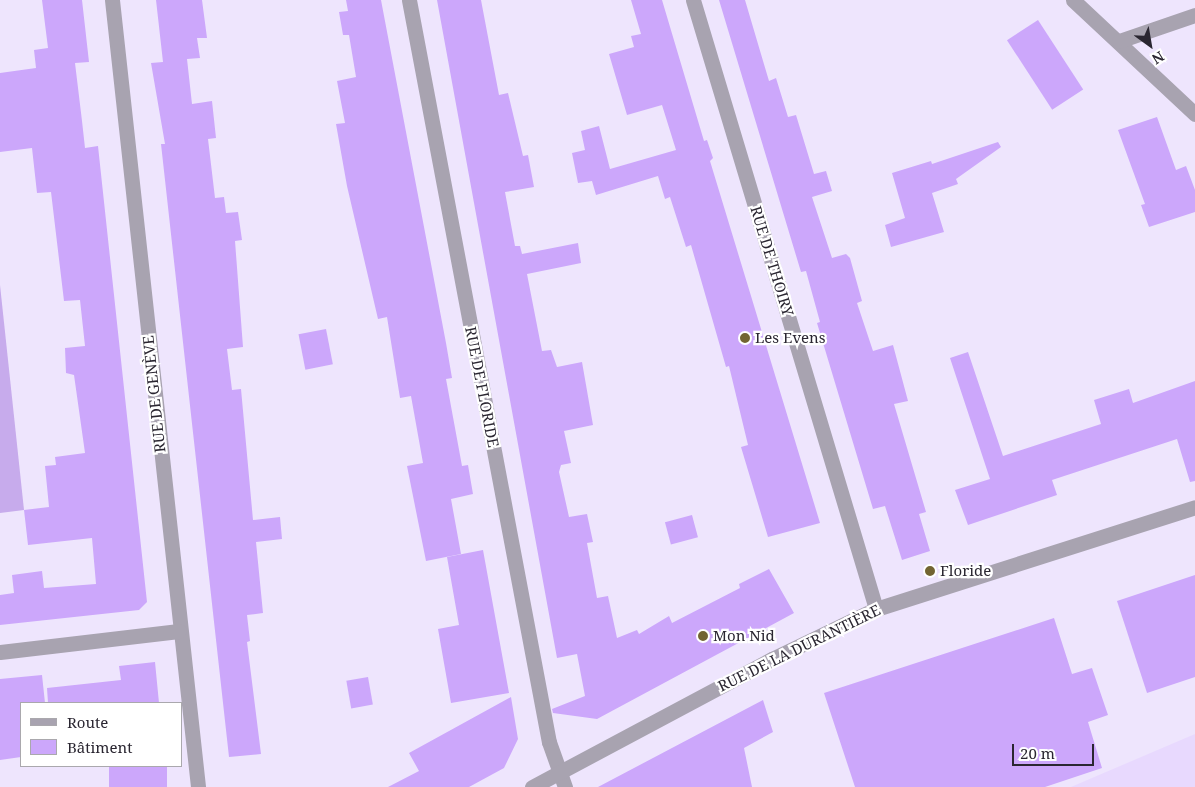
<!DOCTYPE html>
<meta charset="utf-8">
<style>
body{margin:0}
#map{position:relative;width:1195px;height:787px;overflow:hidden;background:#eee5fd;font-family:"Noto Serif",serif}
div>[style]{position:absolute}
.built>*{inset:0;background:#e8d9fe}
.green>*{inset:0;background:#c7abec}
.building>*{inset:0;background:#cca7fb;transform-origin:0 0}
.minor>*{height:15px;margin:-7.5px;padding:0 7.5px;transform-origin:7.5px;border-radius:7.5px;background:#a8a3b0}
.dots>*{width:14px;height:14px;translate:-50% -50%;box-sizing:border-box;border:2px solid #fff;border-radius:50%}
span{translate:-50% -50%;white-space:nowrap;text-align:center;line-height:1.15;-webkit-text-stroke:4.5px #fff;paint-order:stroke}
.street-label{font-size:15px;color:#2a2631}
.poi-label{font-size:15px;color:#2a2631}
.left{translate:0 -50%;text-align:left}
.legend{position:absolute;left:20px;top:702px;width:162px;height:65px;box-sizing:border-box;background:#fff;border:1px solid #aaa8ad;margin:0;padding:6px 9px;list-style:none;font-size:15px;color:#2a2631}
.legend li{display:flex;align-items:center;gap:10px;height:25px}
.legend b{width:25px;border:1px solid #aaa8ad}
.north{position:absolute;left:1125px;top:20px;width:50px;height:50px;-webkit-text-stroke:4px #fff;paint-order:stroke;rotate:148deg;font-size:14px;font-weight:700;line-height:20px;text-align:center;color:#2a2631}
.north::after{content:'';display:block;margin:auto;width:18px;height:22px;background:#2a2631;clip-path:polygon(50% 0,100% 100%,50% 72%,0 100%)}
.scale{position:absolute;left:1012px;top:744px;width:82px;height:22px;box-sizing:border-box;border:2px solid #2a2631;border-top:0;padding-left:6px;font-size:15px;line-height:18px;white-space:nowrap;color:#2a2631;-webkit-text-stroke:4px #fff;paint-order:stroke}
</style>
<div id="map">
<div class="built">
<div style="clip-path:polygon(1195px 734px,1195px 787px,1071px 787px)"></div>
</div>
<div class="green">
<div style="clip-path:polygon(0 285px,24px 510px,0 513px)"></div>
</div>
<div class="building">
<div style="clip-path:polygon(42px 0,82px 0,89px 62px,75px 63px,82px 121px,85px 148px,98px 146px,147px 602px,139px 610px,0 625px,0 595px,14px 593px,12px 575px,42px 571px,44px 588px,96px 584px,92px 538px,28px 545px,24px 510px,49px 507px,45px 466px,56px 465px,55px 457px,85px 453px,74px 375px,66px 373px,65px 348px,85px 346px,80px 300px,64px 301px,51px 192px,37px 193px,32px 148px,0 152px,0 73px,36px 68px,34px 50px,48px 48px)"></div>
<div style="clip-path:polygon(156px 0,202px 0,207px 38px,197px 38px,200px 58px,187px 59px,192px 104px,212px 101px,216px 138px,208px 139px,215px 198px,224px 197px,226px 213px,238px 212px,242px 240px,235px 241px,243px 347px,227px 349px,232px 390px,241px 389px,253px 520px,280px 517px,282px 539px,256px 542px,263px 613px,247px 615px,250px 641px,247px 642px,261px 754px,229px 757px,161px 144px,165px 144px,151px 63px,163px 62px)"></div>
<div style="clip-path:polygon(346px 0,381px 0,446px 343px,452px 378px,446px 379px,462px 466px,468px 465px,473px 494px,451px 499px,461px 554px,426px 561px,407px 466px,423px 463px,411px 396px,400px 398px,387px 317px,378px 319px,347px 186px,336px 124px,345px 123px,337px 81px,356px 77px,349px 35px,343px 35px,339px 12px,348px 11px)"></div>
<div style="clip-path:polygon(437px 0,481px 0,499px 95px,508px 93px,523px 156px,528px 155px,534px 187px,505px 192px,515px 246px,520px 246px,522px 254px,578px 243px,581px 263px,527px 274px,542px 351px,551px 350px,557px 367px,582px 362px,593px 425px,564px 431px,571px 463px,561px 465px,559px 472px,569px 517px,587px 514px,593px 542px,587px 543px,597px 598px,608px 596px,617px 638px,637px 630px,639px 634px,669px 616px,672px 623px,740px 588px,739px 584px,769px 569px,794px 613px,597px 719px,553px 713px,552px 709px,585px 696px,577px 654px,557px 658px)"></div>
<div style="clip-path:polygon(631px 0,662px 0,704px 141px,707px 140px,713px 158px,710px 161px,820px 523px,768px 537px,741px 447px,748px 445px,729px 366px,726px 367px,691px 245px,686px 247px,670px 197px,665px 199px,658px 176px,596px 195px,592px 181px,578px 183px,572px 153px,585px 150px,581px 131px,599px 126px,610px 169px,676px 150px,662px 105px,627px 115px,609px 54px,634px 47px,631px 36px,641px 34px)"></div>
<div style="clip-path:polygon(719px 0,745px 0,769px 81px,776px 78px,788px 117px,796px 115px,814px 174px,826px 171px,832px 191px,812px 197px,832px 258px,846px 254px,850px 258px,862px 301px,857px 303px,873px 351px,893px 345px,908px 401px,894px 404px,926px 512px,919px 514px,930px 551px,902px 560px,885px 506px,873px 509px,817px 323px,820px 322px,806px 271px,801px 272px)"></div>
<div style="left:1038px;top:20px;width:83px;height:37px;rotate:57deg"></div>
<div style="clip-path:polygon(1157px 117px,1176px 170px,1186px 166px,1195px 190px,1195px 212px,1149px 227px,1141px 205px,1145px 204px,1118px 130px)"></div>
<div style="clip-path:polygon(998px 142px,1001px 147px,956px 179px,958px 184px,932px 193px,944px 232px,891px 247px,885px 225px,905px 218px,892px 173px,931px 161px,932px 164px)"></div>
<div style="left:326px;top:329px;width:36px;height:28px;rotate:79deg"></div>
<div style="clip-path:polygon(968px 352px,1003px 456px,1101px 424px,1094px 400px,1129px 389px,1133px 403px,1195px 381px,1195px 481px,1190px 482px,1177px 439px,1052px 480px,1057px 495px,968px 525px,955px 490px,990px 479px,950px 358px)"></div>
<div style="left:692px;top:515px;width:23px;height:28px;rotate:75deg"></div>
<div style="clip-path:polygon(483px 550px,509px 693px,451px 703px,438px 629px,459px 625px,447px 557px)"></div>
<div style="clip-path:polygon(1195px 575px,1195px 677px,1147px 693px,1117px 601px)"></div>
<div style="clip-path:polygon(1054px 618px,1072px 674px,1092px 668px,1108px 715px,1088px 722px,1102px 768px,1045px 787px,855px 787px,824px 693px)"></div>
<div style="clip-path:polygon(155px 662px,159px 703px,48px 703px,47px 688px,121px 680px,119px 666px)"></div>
<div style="clip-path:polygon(42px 675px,45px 703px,21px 703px,21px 757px,0 760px,0 679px)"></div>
<div style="left:368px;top:677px;width:28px;height:22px;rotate:80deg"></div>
<div style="clip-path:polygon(511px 697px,518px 739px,504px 768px,469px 787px,388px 787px,419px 771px,409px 753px)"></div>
<div style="clip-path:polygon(763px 700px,773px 732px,744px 748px,752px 787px,598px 787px)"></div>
<div style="left:109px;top:766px;width:58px;height:21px"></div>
</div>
<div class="minor">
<div style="left:112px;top:0;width:792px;rotate:83.76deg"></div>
<div style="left:409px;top:0;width:755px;rotate:79.32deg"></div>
<div style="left:549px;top:742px;width:48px;rotate:70.4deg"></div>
<div style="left:693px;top:0;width:636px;rotate:73.27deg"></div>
<div style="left:1073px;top:0;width:167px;rotate:43.1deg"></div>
<div style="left:1119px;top:41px;width:80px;rotate:-18.9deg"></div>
<div style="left:0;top:652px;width:180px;rotate:-6.7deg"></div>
<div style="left:532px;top:787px;width:272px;rotate:-28.1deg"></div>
<div style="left:772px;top:659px;width:115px;rotate:-25.7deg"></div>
<div style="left:876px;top:609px;width:335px;rotate:-17.7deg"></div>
</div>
<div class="dots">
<div style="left:745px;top:338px;background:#726432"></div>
<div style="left:930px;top:571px;background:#726432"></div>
<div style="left:703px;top:636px;background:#726432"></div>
</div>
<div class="street-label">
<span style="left:772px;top:261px;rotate:73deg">RUE DE THOIRY</span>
<span style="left:482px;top:387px;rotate:79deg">RUE DE FLORIDE</span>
<span style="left:154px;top:394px;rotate:-96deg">RUE DE GENÈVE</span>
<span style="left:799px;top:648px;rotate:-26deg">RUE DE LA DURANTIÈRE</span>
</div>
<div class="poi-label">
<span class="left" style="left:755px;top:338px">Les Evens</span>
<span class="left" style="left:940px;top:571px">Floride</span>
<span class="left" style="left:713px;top:636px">Mon Nid</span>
</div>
<ul class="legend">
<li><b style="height:6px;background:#a8a3b0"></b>Route</li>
<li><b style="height:14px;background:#cca7fb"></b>Bâtiment</li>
</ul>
<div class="north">N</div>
<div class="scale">20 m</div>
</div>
